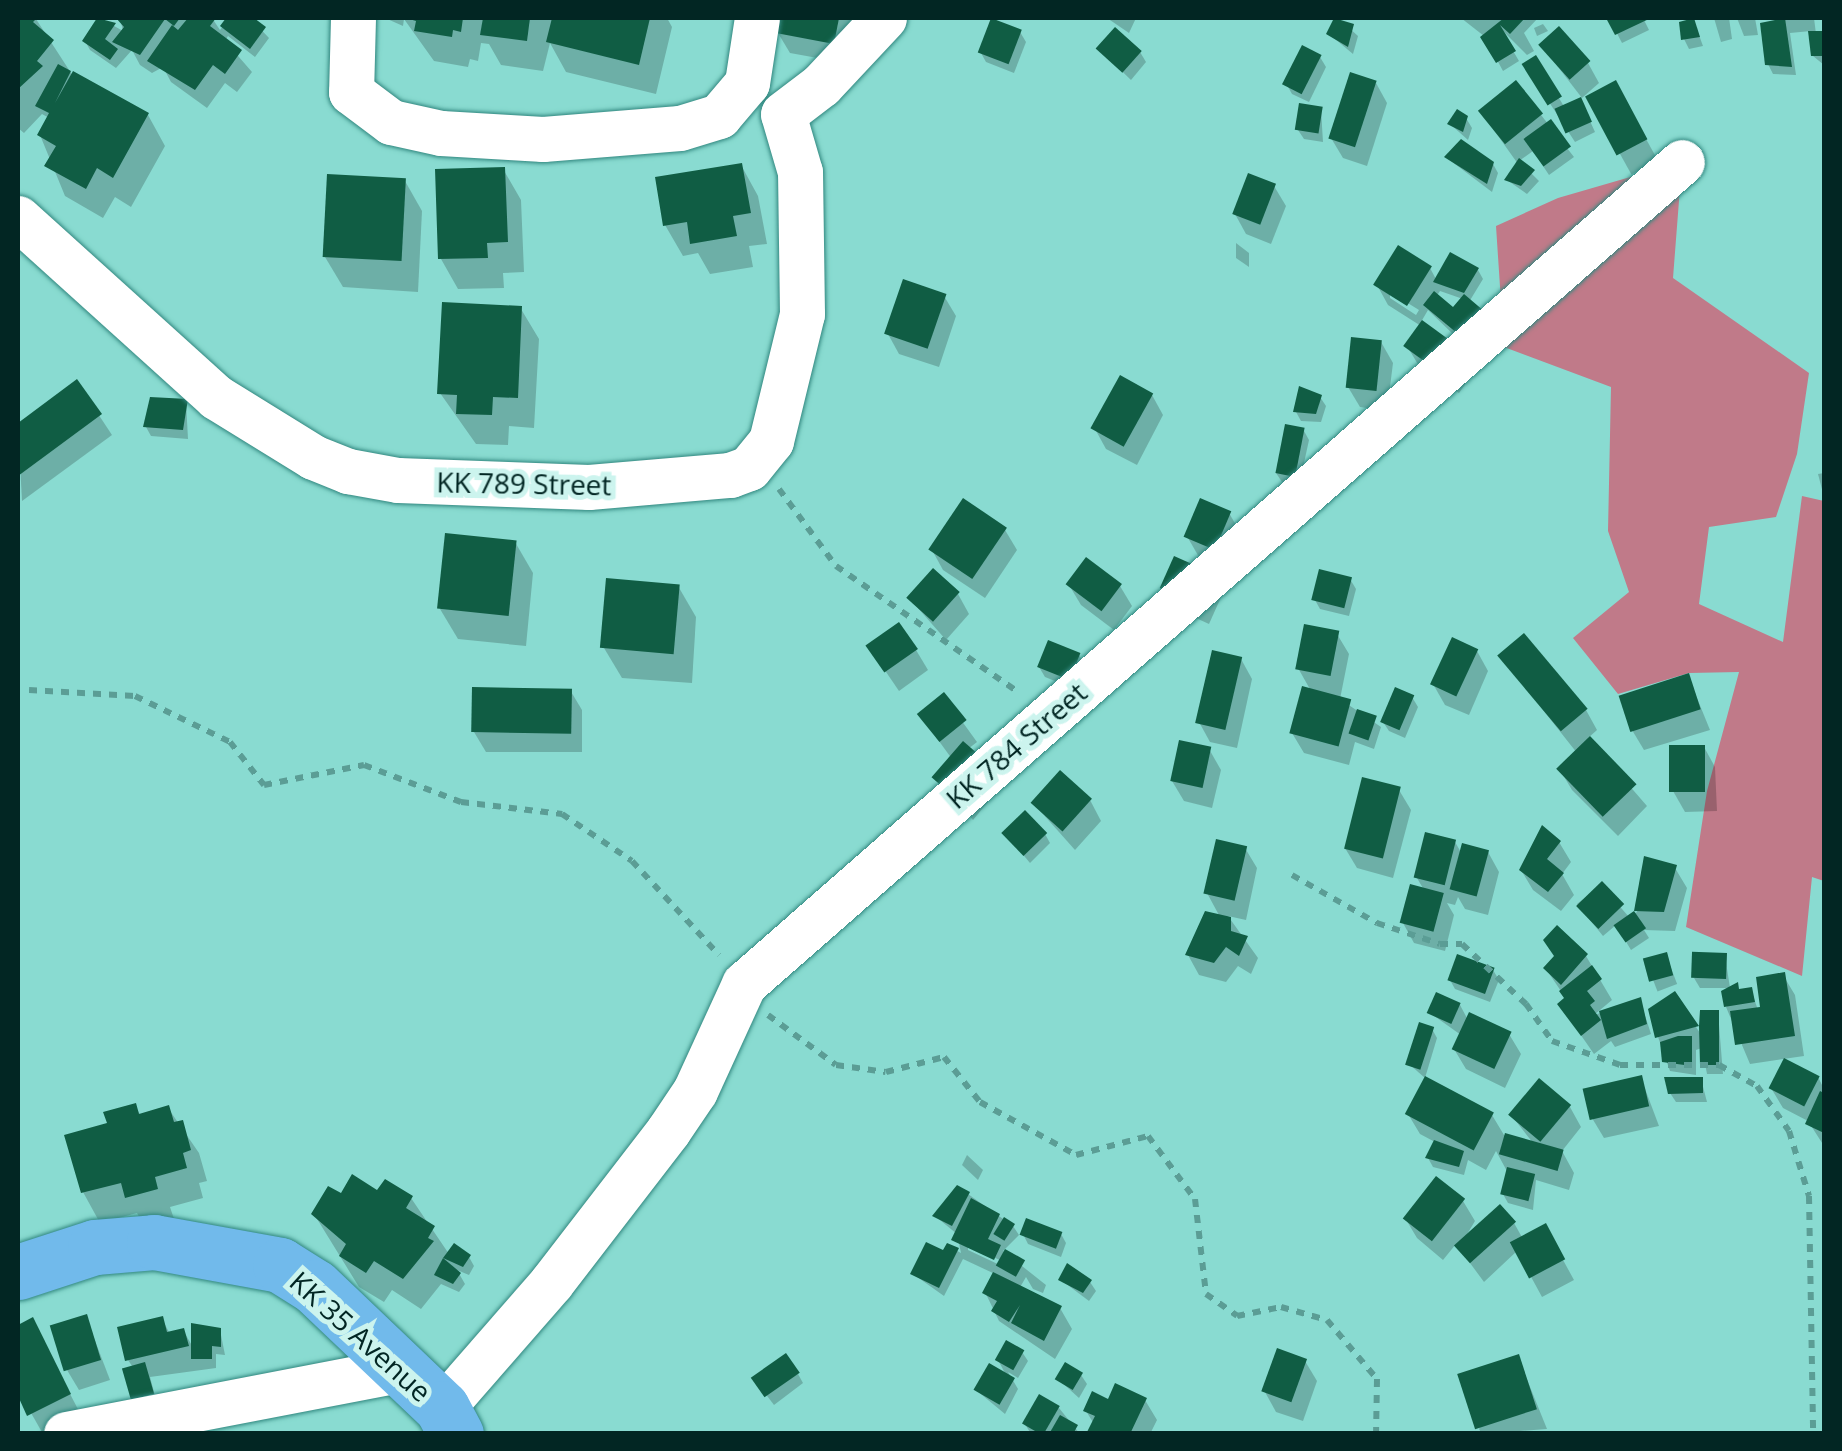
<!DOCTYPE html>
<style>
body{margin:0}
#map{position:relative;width:1842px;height:1451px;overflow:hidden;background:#89dbd1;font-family:"Open Sans",sans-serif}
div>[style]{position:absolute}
.forest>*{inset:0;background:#c07a89}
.shadow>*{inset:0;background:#0003;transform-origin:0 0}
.building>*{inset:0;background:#105d44;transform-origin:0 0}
.path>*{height:6px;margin-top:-3px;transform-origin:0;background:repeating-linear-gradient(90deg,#5b9d95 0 8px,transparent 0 16px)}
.roads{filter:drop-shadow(0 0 2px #31877f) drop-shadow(0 0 2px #31877f)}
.minor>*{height:45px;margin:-22.5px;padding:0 22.5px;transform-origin:22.5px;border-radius:22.5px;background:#fff}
.major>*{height:55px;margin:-27.5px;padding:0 27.5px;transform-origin:27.5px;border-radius:27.5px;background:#71baeb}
span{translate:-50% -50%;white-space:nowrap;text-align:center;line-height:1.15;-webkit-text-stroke:10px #ccf4ee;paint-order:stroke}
.street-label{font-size:28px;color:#022623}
.frame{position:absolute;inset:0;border:20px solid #022623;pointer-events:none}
</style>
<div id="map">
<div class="forest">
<div style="clip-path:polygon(1682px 162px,1673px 278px,1809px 373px,1797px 454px,1776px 517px,1709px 527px,1699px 604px,1783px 642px,1802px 496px,1824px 501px,1824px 881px,1812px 877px,1802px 976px,1686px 927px,1707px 791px,1739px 672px,1689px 673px,1618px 694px,1573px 638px,1629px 592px,1608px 531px,1611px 387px,1504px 347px,1496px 226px,1558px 198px)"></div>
</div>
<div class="shadow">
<div style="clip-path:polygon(18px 18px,36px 19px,73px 76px,148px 115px,165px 146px,131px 207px,115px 197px,103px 218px,65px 196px,40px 135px,49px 118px,42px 114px,24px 133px,18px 128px)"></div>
<div style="clip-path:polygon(100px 18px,123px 31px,120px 18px,212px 18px,220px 30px,229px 18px,250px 18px,269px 38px,255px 57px,228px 36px,225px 41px,252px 72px,237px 92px,225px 83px,207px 108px,171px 82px,163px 67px,152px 73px,140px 65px,132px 50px,116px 68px,90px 50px,85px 41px)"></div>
<div style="clip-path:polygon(385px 18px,667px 18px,672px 27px,656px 94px,566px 72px,550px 43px,543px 71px,501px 65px,489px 44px,481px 43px,478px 61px,470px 59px,468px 67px,434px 61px,404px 19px,403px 26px)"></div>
<div style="clip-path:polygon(781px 18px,853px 18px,845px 63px,790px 53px,778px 33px)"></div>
<div style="clip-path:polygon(1107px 18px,1136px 18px,1129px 33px)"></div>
<div style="clip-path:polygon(1338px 18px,1358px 36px,1353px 54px,1329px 34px)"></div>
<div style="clip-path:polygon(1461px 18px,1538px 18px,1524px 33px,1534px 51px,1527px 55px,1499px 27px,1519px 61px,1503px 71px,1484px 36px)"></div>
<div style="clip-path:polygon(1609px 18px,1643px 18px,1649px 30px,1622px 43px)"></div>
<div style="clip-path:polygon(1714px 18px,1729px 18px,1732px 39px,1721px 42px)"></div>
<div style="clip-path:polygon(1737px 18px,1755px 18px,1758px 35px,1744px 36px)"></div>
<div style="clip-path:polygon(1781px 18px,1814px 18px,1816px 34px,1824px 33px,1824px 65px,1813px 56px,1811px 31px,1790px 33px,1796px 75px,1773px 74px,1768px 64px)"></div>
<div style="clip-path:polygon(1693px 19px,1703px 46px,1689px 49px,1684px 39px)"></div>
<div style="clip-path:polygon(1543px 24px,1548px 31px,1537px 36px,1534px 28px)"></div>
<div style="clip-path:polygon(1020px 32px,1026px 42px,1014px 73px,986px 62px,981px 53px)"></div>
<div style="clip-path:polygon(1550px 36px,1588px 63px,1599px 83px,1582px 98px,1541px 45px)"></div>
<div style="clip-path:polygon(1100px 50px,1140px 52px,1146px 62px,1131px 80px)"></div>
<div style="clip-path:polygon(1320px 57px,1326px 67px,1309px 102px,1292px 94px,1287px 85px)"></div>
<div style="clip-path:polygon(1535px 59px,1565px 108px,1585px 110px,1595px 132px,1575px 142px,1525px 65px)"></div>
<div style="clip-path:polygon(1376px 83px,1387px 103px,1367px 166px,1343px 158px,1331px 138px)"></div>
<div style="clip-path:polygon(1516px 83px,1574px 157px,1549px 175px,1533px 151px,1519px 161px,1539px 181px,1527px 194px,1507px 180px,1518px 164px,1481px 112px)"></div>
<div style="left:1615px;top:83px;width:88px;height:30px;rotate:61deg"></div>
<div style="clip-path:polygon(1321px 109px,1323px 142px,1304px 139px,1298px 130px)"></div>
<div style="clip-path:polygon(1466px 118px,1472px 128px,1468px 140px,1450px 124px)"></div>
<div style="clip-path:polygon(1447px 158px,1493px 164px,1498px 173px,1492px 192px)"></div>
<div style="clip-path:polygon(741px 165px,758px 196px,767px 244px,749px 246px,753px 267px,710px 274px,698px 253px,683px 256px,665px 225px)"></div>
<div style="clip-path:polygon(503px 169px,521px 200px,524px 272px,503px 273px,504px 288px,458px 289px,441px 259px)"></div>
<div style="clip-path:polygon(405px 181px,422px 211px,418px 292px,343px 287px,325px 257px)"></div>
<div style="clip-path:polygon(1274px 186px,1286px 206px,1271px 244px,1246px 234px,1235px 214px)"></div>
<div style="clip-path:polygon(1236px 243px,1249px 253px,1249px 267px,1236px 258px)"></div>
<div style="clip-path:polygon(evenodd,1430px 268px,1437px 281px,1478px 270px,1483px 279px,1469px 302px,1482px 362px,1428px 310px,1421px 322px,1463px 352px,1474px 372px,1459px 393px,1419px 366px,1407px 346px,1421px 326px,1388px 305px,1377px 285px,1430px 268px,1440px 291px,1463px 299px,1453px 311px,1436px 297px,1440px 291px,1430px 268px,1390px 292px,1419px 310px,1416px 315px,1390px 298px,1390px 292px)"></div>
<div style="clip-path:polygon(944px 296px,956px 316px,939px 367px,899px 354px,888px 334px)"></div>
<div style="clip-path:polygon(521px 309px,539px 339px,534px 428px,509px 426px,508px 445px,476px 444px,440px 393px)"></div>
<div style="clip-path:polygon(1381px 342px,1393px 363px,1387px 411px,1360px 407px,1348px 387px)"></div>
<div style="clip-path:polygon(77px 382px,112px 435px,22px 501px,18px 426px)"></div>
<div style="clip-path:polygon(1152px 395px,1163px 415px,1137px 465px,1106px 449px,1095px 429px)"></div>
<div style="clip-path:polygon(1320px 397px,1326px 406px,1321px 422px,1301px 421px,1296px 412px)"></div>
<div style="clip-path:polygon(186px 402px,188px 439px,151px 436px,146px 427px)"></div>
<div style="clip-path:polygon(1304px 431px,1309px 440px,1299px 486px,1282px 482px,1276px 473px)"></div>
<div style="clip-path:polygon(1824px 473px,1824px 497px,1818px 474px)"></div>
<div style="left:1229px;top:513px;width:24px;height:48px;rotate:60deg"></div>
<div style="clip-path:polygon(1005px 530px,1017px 550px,985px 598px,943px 570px,932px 550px)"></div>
<div style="clip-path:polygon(515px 542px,533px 573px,526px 646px,458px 639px,440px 609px)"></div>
<div style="clip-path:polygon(1350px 579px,1356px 589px,1349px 616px,1320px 609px,1315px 600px)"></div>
<div style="clip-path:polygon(1069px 585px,1120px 586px,1132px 606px,1114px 630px,1081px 605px)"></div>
<div style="clip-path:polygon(678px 586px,696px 617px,692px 683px,622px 678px,604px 648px)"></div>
<div style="clip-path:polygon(958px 594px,969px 614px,946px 640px,910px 599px)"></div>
<div style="clip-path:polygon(1222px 595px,1209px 624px,1174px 608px)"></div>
<div style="clip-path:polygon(1337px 634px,1349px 654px,1340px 699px,1381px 727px,1374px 749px,1355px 742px,1349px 765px,1304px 753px,1292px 733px,1311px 691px,1298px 668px)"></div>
<div style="clip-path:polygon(869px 647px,916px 650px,928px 670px,899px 691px)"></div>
<div style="clip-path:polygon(1477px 651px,1488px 671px,1469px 715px,1445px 705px,1433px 684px)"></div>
<div style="clip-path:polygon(1079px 655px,1085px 665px,1075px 689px,1045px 677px,1039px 667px)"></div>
<div style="clip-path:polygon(1501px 657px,1586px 710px,1597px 730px,1588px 738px,1647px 806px,1618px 836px,1572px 790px,1560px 770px,1577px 753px)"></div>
<div style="clip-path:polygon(1241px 659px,1252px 679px,1237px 748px,1210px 742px,1199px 722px)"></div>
<div style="clip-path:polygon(1688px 676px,1710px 730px,1644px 750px,1632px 730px)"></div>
<div style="clip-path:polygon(570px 690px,582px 710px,582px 752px,486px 752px,474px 732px)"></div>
<div style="clip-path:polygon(943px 695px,977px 742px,968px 749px,1001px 786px,973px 820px,936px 778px,952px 759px,920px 715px)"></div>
<div style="clip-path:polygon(1412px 697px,1418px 707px,1405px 738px,1389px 731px,1383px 722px)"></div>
<div style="clip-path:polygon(1704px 747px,1715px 767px,1717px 811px,1685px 812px,1673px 791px)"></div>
<div style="clip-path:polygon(1209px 749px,1221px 770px,1212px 808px,1184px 801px,1172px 781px)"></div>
<div style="clip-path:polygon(1399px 790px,1411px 810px,1393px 878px,1357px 868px,1345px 848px)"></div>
<div style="clip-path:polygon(1090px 800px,1101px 821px,1075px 850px,1034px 804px)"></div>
<div style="clip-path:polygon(1005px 833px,1045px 834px,1050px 843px,1030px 863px)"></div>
<div style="clip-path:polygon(1455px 842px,1462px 854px,1488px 852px,1499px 872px,1488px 915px,1465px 909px,1458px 897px,1455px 905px,1447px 903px,1454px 915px,1445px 951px,1414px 943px,1403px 923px,1424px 890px,1417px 878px)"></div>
<div style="clip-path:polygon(1559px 842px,1571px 862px,1562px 874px,1574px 895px,1561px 911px,1533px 890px,1521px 870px)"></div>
<div style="clip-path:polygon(1245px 848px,1257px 868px,1246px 920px,1228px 916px,1258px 958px,1251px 974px,1238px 966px,1226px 982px,1199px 975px,1188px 955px,1220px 917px,1207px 893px)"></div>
<div style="clip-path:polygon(1646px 859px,1675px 868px,1687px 888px,1675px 931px,1644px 930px,1649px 938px,1631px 950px,1616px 925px,1603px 936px,1577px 904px,1601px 885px,1629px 917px,1637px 912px)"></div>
<div style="left:1666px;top:955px;width:31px;height:21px;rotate:69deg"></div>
<div style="clip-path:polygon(1586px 956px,1612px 1000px,1594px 1015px,1640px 1000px,1651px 1034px,1615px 1047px,1611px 1041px,1594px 1054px,1560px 1005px,1567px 1000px,1546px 969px,1556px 958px)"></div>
<div style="clip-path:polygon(1725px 956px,1730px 988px,1700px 988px,1694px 978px)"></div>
<div style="clip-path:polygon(1493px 970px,1499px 980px,1490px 1002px,1455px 989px,1450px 980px)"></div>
<div style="clip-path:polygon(1783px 975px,1795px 995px,1804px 1056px,1750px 1064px,1726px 1007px,1751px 990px,1758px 1010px)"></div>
<div style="clip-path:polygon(1674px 994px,1702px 1036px,1718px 1012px,1723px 1074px,1707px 1074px,1702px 1048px,1696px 1050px,1696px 1075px,1670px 1071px,1658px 1037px)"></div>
<div style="clip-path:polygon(1460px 1005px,1468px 1020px,1509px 1034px,1521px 1054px,1505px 1088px,1466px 1069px,1454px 1049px,1461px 1035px,1430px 1013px)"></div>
<div style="clip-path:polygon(1432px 1029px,1437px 1038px,1425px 1078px,1409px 1064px)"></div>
<div style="clip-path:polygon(1818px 1077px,1824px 1089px,1824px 1146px,1808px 1121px,1783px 1108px,1771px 1088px)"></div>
<div style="clip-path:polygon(1641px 1078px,1659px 1126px,1604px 1138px,1592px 1118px)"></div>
<div style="clip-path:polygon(1701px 1079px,1707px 1102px,1676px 1102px,1670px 1093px)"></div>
<div style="clip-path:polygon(1539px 1082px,1570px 1107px,1581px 1127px,1562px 1151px,1574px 1173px,1569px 1190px,1536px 1180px,1533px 1210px,1508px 1203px,1503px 1194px,1508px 1173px,1496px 1151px,1486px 1170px,1468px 1160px,1464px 1175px,1433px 1167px,1428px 1158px,1435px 1142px,1420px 1134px,1408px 1114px,1492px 1115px,1504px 1135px,1533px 1143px,1511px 1115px)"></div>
<div style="clip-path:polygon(135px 1106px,141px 1116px,168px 1108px,199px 1153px,207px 1181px,199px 1183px,203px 1198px,170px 1207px,174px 1219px,145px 1228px,137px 1213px,100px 1223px,83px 1192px,110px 1125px)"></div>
<div style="clip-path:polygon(967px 1155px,983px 1170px,978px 1180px,962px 1165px)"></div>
<div style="clip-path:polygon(378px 1193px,411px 1198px,449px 1254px,469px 1257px,474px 1266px,469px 1275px,457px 1270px,465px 1284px,459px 1292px,441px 1284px,421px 1309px,392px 1290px,384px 1302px,359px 1287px,314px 1214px,342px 1197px)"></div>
<div style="clip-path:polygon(evenodd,968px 1194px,1013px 1226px,1019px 1235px,1003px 1251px,1046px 1285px,1043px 1293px,1033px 1289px,1026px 1277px,1019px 1289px,1060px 1308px,1072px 1329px,1055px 1359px,999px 1321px,985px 1292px,995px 1274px,963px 1259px,944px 1296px,913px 1274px,948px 1246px,961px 1253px,957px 1234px,935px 1216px,968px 1194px,968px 1245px,1006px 1263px,1004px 1267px,968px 1250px,968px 1245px)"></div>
<div style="clip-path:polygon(1463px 1201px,1475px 1221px,1463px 1241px,1514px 1223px,1523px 1239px,1545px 1227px,1574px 1280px,1542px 1297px,1517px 1251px,1484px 1282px,1456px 1244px,1443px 1260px,1417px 1238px,1405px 1218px)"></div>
<div style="clip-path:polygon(1023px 1234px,1061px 1234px,1066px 1243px,1061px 1257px,1028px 1244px)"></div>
<div style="clip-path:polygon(1061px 1280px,1090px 1282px,1096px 1291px,1089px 1301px)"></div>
<div style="clip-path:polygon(86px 1317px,110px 1380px,79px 1390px,67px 1370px)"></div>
<div style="clip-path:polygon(162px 1319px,170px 1334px,183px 1330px,194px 1349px,220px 1330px,225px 1355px,216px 1354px,216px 1368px,150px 1377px,157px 1403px,128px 1360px)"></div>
<div style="clip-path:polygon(32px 1321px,81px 1415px,43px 1434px,18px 1390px,18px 1328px)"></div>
<div style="clip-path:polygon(1022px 1352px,1028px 1361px,1018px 1378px,1008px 1372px,1018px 1389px,1005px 1414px,976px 1390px,1007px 1377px,998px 1360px)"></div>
<div style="clip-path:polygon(1518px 1357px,1547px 1429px,1482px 1434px,1479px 1429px)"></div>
<div style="clip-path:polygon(1305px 1361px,1317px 1381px,1303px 1421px,1276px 1412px,1265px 1392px)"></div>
<div style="clip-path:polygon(798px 1374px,803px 1383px,774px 1405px,761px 1388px)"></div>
<div style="clip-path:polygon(1081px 1375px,1087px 1384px,1079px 1398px,1058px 1379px)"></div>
<div style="clip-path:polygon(1145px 1400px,1157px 1420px,1150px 1434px,1090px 1434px,1094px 1424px,1086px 1411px)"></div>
<div style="clip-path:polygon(1059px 1408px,1080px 1434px,1031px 1434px,1025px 1424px)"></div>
</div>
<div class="building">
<div style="clip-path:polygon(18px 18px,37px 18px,33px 22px,54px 40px,37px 61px,43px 66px,18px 89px)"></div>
<div style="clip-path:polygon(97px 18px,116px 23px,105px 39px,118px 49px,110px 60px,82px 41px)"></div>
<div style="clip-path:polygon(116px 18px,180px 18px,174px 26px,165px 19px,140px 55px,112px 42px,124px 27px)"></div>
<div style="clip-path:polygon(188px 18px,216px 18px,210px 26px,242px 50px,225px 74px,213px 65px,195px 90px,147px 61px,172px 25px,178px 30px)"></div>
<div style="clip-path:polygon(226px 18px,254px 18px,266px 27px,250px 49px,220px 26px)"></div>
<div style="clip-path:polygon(406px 18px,463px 18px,461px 32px,453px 30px,452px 37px,414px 31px,416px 21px)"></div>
<div style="clip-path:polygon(483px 18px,530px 18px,527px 41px,480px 35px)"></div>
<div style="clip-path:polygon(552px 18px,650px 18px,639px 65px,546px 42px)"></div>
<div style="clip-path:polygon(778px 18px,839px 18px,834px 44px,776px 33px)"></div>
<div style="left:991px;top:18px;width:33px;height:37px;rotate:21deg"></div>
<div style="clip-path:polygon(1334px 18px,1354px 24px,1348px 47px,1326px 34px)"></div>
<div style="clip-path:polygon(1504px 18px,1525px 18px,1510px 34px,1500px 25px,1516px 51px,1496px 63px,1480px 37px)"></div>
<div style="clip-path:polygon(1606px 18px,1651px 18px,1615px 35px)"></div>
<div style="clip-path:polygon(1694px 18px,1700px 37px,1681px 40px,1679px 22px)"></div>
<div style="clip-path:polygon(1785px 18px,1792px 67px,1765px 65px,1760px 23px)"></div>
<div style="left:1559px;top:26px;width:47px;height:28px;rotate:48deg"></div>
<div style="left:1115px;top:27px;width:36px;height:29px;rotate:42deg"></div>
<div style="clip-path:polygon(1808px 31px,1824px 31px,1824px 56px,1811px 56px)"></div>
<div style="left:1302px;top:45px;width:22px;height:44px;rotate:27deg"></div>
<div style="left:1536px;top:55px;width:49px;height:17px;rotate:58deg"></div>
<div style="clip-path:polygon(58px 64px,71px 71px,55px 103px,73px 71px,149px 113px,113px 178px,97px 168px,86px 189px,44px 166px,56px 146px,37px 135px,49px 113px,35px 106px)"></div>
<div style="left:1350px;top:72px;width:28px;height:70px;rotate:18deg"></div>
<div style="left:1516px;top:80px;width:43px;height:49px;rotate:51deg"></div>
<div style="left:1616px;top:80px;width:67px;height:35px;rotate:62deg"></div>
<div style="left:1581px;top:97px;width:27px;height:29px;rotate:66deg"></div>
<div style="left:1299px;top:103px;width:24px;height:27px;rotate:9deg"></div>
<div style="clip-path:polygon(1457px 109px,1468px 116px,1463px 132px,1447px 124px)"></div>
<div style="left:1551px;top:119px;width:34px;height:34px;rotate:54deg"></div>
<div style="clip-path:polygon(1461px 139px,1494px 162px,1487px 184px,1444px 157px)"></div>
<div style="clip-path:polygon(1519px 158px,1535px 170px,1521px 186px,1504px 180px)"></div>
<div style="clip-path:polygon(742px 163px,751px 213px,733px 216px,737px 236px,690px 244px,687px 222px,663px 226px,655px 177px)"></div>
<div style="clip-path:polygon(505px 167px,508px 242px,487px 243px,488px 258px,438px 259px,435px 169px)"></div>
<div style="left:1248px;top:173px;width:30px;height:44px;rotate:21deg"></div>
<div style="left:327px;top:174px;width:79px;height:83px;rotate:3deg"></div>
<div style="left:1398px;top:245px;width:40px;height:47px;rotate:32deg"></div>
<div style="clip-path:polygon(1450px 252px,1479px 268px,1464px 293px,1433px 282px)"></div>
<div style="left:903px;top:279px;width:46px;height:58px;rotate:19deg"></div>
<div style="clip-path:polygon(1434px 291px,1453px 307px,1464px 294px,1491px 317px,1469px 343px,1423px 305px)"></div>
<div style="clip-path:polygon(442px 302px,522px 306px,518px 398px,493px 397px,492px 415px,456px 414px,457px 395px,437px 394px)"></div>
<div style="left:1422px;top:320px;width:53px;height:32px;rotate:36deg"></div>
<div style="left:1351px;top:337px;width:31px;height:51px;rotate:6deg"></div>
<div style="left:1120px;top:375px;width:38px;height:61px;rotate:29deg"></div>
<div style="clip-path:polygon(77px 379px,102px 414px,18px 476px,18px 423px)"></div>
<div style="clip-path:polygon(1299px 386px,1322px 395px,1316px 414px,1293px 412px)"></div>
<div style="clip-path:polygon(150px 397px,188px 399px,183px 430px,143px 427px)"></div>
<div style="left:1285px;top:424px;width:20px;height:50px;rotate:11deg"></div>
<div style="left:963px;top:498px;width:53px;height:62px;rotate:34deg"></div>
<div style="left:1200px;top:498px;width:34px;height:42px;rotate:23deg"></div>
<div style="left:445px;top:533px;width:72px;height:76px;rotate:6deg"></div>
<div style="left:1174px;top:556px;width:42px;height:35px;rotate:24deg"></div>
<div style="left:1086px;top:557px;width:45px;height:34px;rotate:37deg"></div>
<div style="left:933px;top:568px;width:36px;height:40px;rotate:42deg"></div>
<div style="left:1319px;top:569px;width:34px;height:32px;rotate:14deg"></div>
<div style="left:606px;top:578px;width:74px;height:70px;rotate:5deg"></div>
<div style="left:899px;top:622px;width:33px;height:41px;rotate:55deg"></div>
<div style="left:1304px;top:624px;width:36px;height:46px;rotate:11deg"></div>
<div style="left:1524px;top:633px;width:99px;height:35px;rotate:50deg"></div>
<div style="left:1452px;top:637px;width:29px;height:52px;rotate:25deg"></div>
<div style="left:1048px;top:640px;width:35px;height:29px;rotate:22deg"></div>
<div style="left:1212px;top:650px;width:31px;height:75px;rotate:13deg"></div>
<div style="left:1689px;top:673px;width:38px;height:74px;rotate:72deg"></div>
<div style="left:1302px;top:686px;width:51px;height:49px;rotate:15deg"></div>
<div style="left:472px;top:687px;width:100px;height:45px;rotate:1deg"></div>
<div style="left:1395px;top:687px;width:21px;height:38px;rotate:23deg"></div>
<div style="left:944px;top:692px;width:36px;height:35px;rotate:51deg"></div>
<div style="left:1357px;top:709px;width:21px;height:26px;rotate:19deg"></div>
<div style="left:1590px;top:736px;width:67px;height:47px;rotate:46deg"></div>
<div style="left:1179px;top:740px;width:33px;height:42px;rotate:12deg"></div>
<div style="left:963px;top:741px;width:37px;height:48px;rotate:41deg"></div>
<div style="left:1669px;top:745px;width:36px;height:47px"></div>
<div style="left:1060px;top:770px;width:43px;height:44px;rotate:42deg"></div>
<div style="left:1362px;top:777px;width:40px;height:74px;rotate:14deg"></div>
<div style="left:1025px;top:810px;width:32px;height:33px;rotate:46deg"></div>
<div style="clip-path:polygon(1542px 825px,1561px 841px,1547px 859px,1564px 873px,1548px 892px,1519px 870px)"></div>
<div style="left:1425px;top:832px;width:32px;height:47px;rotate:14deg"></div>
<div style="left:1216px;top:839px;width:32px;height:56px;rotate:13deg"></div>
<div style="left:1462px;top:843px;width:28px;height:48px;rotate:15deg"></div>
<div style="clip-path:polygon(1644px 856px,1677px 865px,1664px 912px,1634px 911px)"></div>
<div style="left:1602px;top:881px;width:32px;height:36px;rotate:46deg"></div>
<div style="left:1410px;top:884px;width:35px;height:40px;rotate:15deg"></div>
<div style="clip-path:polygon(1205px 911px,1231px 917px,1231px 931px,1248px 936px,1239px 956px,1226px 947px,1214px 963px,1185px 955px)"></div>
<div style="left:1634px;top:911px;width:21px;height:25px;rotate:55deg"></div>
<div style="clip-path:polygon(1557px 925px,1588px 954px,1561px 985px,1543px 968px,1554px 956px,1543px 940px)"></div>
<div style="left:1667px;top:952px;width:24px;height:25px;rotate:75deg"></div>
<div style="left:1727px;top:953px;width:26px;height:35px;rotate:92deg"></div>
<div style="left:1457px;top:954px;width:40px;height:28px;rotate:20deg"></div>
<div style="clip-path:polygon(1592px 965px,1602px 979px,1587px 991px,1595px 1001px,1590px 1005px,1601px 1020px,1581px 1036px,1557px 1004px,1564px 998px,1559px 991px)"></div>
<div style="clip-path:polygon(1785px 972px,1795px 1036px,1735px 1045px,1730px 1011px,1760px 1007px,1756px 977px)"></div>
<div style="clip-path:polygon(1738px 982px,1739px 989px,1752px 987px,1755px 1002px,1724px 1007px,1721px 991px)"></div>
<div style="clip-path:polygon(1675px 991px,1699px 1026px,1700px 1010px,1719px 1010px,1719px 1065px,1700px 1065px,1699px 1026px,1655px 1038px,1648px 1009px)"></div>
<div style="left:1436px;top:992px;width:27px;height:23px;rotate:24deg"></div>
<div style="clip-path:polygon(1641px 997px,1647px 1024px,1607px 1039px,1599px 1011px)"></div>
<div style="left:1469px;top:1012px;width:47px;height:41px;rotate:25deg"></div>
<div style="left:1419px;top:1022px;width:16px;height:45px;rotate:18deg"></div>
<div style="clip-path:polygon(1678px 1036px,1692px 1036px,1692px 1066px,1662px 1062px,1660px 1042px)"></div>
<div style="left:1784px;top:1058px;width:40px;height:34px;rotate:27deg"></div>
<div style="left:1642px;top:1075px;width:32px;height:61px;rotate:77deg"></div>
<div style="left:1425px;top:1076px;width:78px;height:43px;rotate:28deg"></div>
<div style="clip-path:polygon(1664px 1077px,1703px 1077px,1703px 1093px,1668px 1094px)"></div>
<div style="left:1539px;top:1078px;width:42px;height:48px;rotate:40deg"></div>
<div style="clip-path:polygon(1820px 1091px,1824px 1093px,1824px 1133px,1805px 1124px)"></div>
<div style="clip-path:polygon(136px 1103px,139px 1114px,169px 1105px,174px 1122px,183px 1120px,191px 1150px,183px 1153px,187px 1168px,155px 1177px,158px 1189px,125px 1198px,121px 1183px,81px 1193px,64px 1135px,107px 1123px,103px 1112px)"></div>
<div style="left:1505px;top:1133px;width:61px;height:22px;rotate:16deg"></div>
<div style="clip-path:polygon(1434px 1140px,1464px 1151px,1459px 1167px,1425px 1158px)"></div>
<div style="left:1507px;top:1167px;width:29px;height:28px;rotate:14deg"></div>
<div style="clip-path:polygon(352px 1174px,377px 1190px,385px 1179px,413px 1196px,406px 1208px,435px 1226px,428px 1238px,434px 1241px,403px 1279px,374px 1261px,366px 1273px,339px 1256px,346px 1244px,311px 1214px,328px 1186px,341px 1193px)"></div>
<div style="left:1436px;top:1176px;width:37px;height:54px;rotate:38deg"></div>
<div style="clip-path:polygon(957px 1185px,970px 1192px,952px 1226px,932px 1216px)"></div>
<div style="clip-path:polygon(971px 1198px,1000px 1214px,988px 1239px,1001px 1245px,994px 1260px,951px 1240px)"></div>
<div style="left:1500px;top:1204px;width:24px;height:62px;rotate:48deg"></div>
<div style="left:1004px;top:1217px;width:13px;height:20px;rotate:32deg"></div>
<div style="left:1026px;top:1218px;width:39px;height:18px;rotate:21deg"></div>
<div style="left:1546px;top:1223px;width:41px;height:41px;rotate:62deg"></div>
<div style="clip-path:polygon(926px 1242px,943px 1250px,947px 1243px,959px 1248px,939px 1288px,910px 1274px)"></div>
<div style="clip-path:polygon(454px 1243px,471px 1255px,463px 1267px,443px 1258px)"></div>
<div style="left:1005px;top:1249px;width:23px;height:19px;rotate:29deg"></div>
<div style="clip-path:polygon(443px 1258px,461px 1273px,453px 1284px,434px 1275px)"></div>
<div style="clip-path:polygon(1067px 1263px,1092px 1280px,1083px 1293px,1058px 1280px)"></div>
<div style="clip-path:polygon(993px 1272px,1062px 1306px,1044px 1341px,1011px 1323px,1020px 1305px,1009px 1322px,991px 1311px,997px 1301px,982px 1293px)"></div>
<div style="left:87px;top:1314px;width:48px;height:39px;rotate:73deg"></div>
<div style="clip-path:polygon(163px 1316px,167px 1332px,184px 1328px,189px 1346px,125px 1361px,117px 1327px)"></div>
<div style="clip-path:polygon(33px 1317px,71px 1394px,27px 1416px,18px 1396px,18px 1325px)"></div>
<div style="clip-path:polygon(191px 1323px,221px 1328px,221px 1347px,212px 1346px,212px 1359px,191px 1359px)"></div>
<div style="left:1006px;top:1340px;width:21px;height:23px;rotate:29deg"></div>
<div style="left:1277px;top:1348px;width:32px;height:46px;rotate:20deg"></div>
<div style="left:786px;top:1353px;width:24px;height:43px;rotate:55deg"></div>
<div style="left:1519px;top:1354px;width:58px;height:65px;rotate:72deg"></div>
<div style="left:145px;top:1362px;width:33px;height:24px;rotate:74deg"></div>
<div style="left:1065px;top:1362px;width:21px;height:20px;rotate:31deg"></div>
<div style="left:989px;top:1363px;width:30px;height:31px;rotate:30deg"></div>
<div style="clip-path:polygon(1115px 1383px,1147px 1398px,1130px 1434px,1087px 1432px,1095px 1416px,1083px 1411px,1092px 1391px,1108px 1399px)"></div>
<div style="left:1039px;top:1394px;width:24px;height:34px;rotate:30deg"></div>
<div style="clip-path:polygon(1060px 1415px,1078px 1425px,1073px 1434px,1049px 1434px)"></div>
</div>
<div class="path">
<div style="left:779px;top:489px;width:96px;rotate:53.5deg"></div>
<div style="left:836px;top:566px;width:221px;rotate:34.7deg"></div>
<div style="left:29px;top:690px;width:106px;rotate:3.2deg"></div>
<div style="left:135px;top:696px;width:106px;rotate:25.8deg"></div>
<div style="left:230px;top:742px;width:55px;rotate:51.7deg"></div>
<div style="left:264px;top:785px;width:102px;rotate:-11.3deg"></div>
<div style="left:364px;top:765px;width:104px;rotate:20.9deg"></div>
<div style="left:461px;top:802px;width:102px;rotate:6.8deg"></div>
<div style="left:562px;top:814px;width:84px;rotate:33.9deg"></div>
<div style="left:632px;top:861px;width:128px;rotate:47.2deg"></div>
<div style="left:1292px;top:875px;width:98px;rotate:29.5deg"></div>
<div style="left:1377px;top:923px;width:66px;rotate:18.4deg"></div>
<div style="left:1440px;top:944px;width:22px"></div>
<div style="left:1462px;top:944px;width:88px;rotate:43.2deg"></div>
<div style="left:1526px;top:1004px;width:45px;rotate:54.9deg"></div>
<div style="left:1552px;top:1041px;width:72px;rotate:19.4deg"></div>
<div style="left:1620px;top:1065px;width:99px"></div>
<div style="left:1719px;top:1065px;width:43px;rotate:28.9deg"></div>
<div style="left:1757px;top:1086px;width:55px;rotate:54.6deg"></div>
<div style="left:1789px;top:1131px;width:68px;rotate:72.9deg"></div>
<div style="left:1809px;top:1196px;width:238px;rotate:89deg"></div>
<div style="left:768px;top:1015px;width:84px;rotate:36.3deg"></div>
<div style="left:836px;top:1065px;width:50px;rotate:8deg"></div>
<div style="left:886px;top:1072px;width:60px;rotate:-14.5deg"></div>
<div style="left:944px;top:1057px;width:58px;rotate:51.3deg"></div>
<div style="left:980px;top:1102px;width:110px;rotate:28.9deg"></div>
<div style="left:1076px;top:1155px;width:74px;rotate:-14.8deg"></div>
<div style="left:1148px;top:1136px;width:79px;rotate:53.3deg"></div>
<div style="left:1195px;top:1199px;width:96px;rotate:83.4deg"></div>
<div style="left:1206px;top:1294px;width:38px;rotate:35deg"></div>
<div style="left:1237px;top:1316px;width:45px;rotate:-11.6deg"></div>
<div style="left:1281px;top:1307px;width:48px;rotate:15.8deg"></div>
<div style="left:1327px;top:1320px;width:77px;rotate:49.7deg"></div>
<div style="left:1377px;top:1379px;width:55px;rotate:91deg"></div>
</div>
<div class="roads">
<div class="minor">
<div style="left:353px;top:18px;width:74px;rotate:91.5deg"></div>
<div style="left:351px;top:92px;width:50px;rotate:36.9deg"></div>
<div style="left:391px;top:122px;width:51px;rotate:12.4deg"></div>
<div style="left:441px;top:133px;width:102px;rotate:3.4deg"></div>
<div style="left:543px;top:139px;width:137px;rotate:-4.6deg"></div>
<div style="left:680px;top:128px;width:41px;rotate:-17.1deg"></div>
<div style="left:719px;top:116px;width:43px;rotate:-49.7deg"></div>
<div style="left:747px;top:83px;width:66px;rotate:-81.3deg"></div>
<div style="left:783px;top:114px;width:48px;rotate:-37.3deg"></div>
<div style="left:821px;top:85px;width:92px;rotate:-46.8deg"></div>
<div style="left:18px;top:218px;width:267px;rotate:42.1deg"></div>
<div style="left:216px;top:397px;width:114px;rotate:31.7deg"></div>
<div style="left:313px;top:457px;width:38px;rotate:22deg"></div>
<div style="left:348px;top:471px;width:51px;rotate:10.2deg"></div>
<div style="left:398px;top:480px;width:191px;rotate:2.1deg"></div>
<div style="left:589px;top:487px;width:142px;rotate:-4.9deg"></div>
<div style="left:730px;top:475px;width:20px;rotate:-20deg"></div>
<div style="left:749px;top:468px;width:35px;rotate:-51deg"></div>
<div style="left:771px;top:441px;width:131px;rotate:-76.3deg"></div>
<div style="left:802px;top:314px;width:142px;rotate:-90.8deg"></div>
<div style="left:800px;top:172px;width:60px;rotate:-106.3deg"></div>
<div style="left:442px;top:1408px;width:166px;rotate:-48.9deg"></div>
<div style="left:551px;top:1283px;width:192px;rotate:-52.4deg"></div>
<div style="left:668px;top:1131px;width:48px;rotate:-56deg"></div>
<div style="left:695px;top:1091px;width:118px;rotate:-65.4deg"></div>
<div style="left:744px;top:984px;width:1247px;rotate:-41.23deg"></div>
<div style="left:66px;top:1434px;width:338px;rotate:-10.9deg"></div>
</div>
<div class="major">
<div style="left:18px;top:1272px;width:81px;rotate:-18deg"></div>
<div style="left:95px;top:1247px;width:59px;rotate:-4.8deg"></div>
<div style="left:154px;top:1242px;width:128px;rotate:10.3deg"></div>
<div style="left:280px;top:1265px;width:41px;rotate:32.2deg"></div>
<div style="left:315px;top:1287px;width:175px;rotate:43.6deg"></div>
<div style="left:442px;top:1408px;width:30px;rotate:62deg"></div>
</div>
</div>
<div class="street-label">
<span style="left:524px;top:483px;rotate:1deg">KK 789 Street</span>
<span style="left:1016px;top:745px;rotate:-41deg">KK 784 Street</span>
<span style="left:361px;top:1336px;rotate:42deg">KK 35 Avenue</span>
</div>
<div class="frame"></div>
</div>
